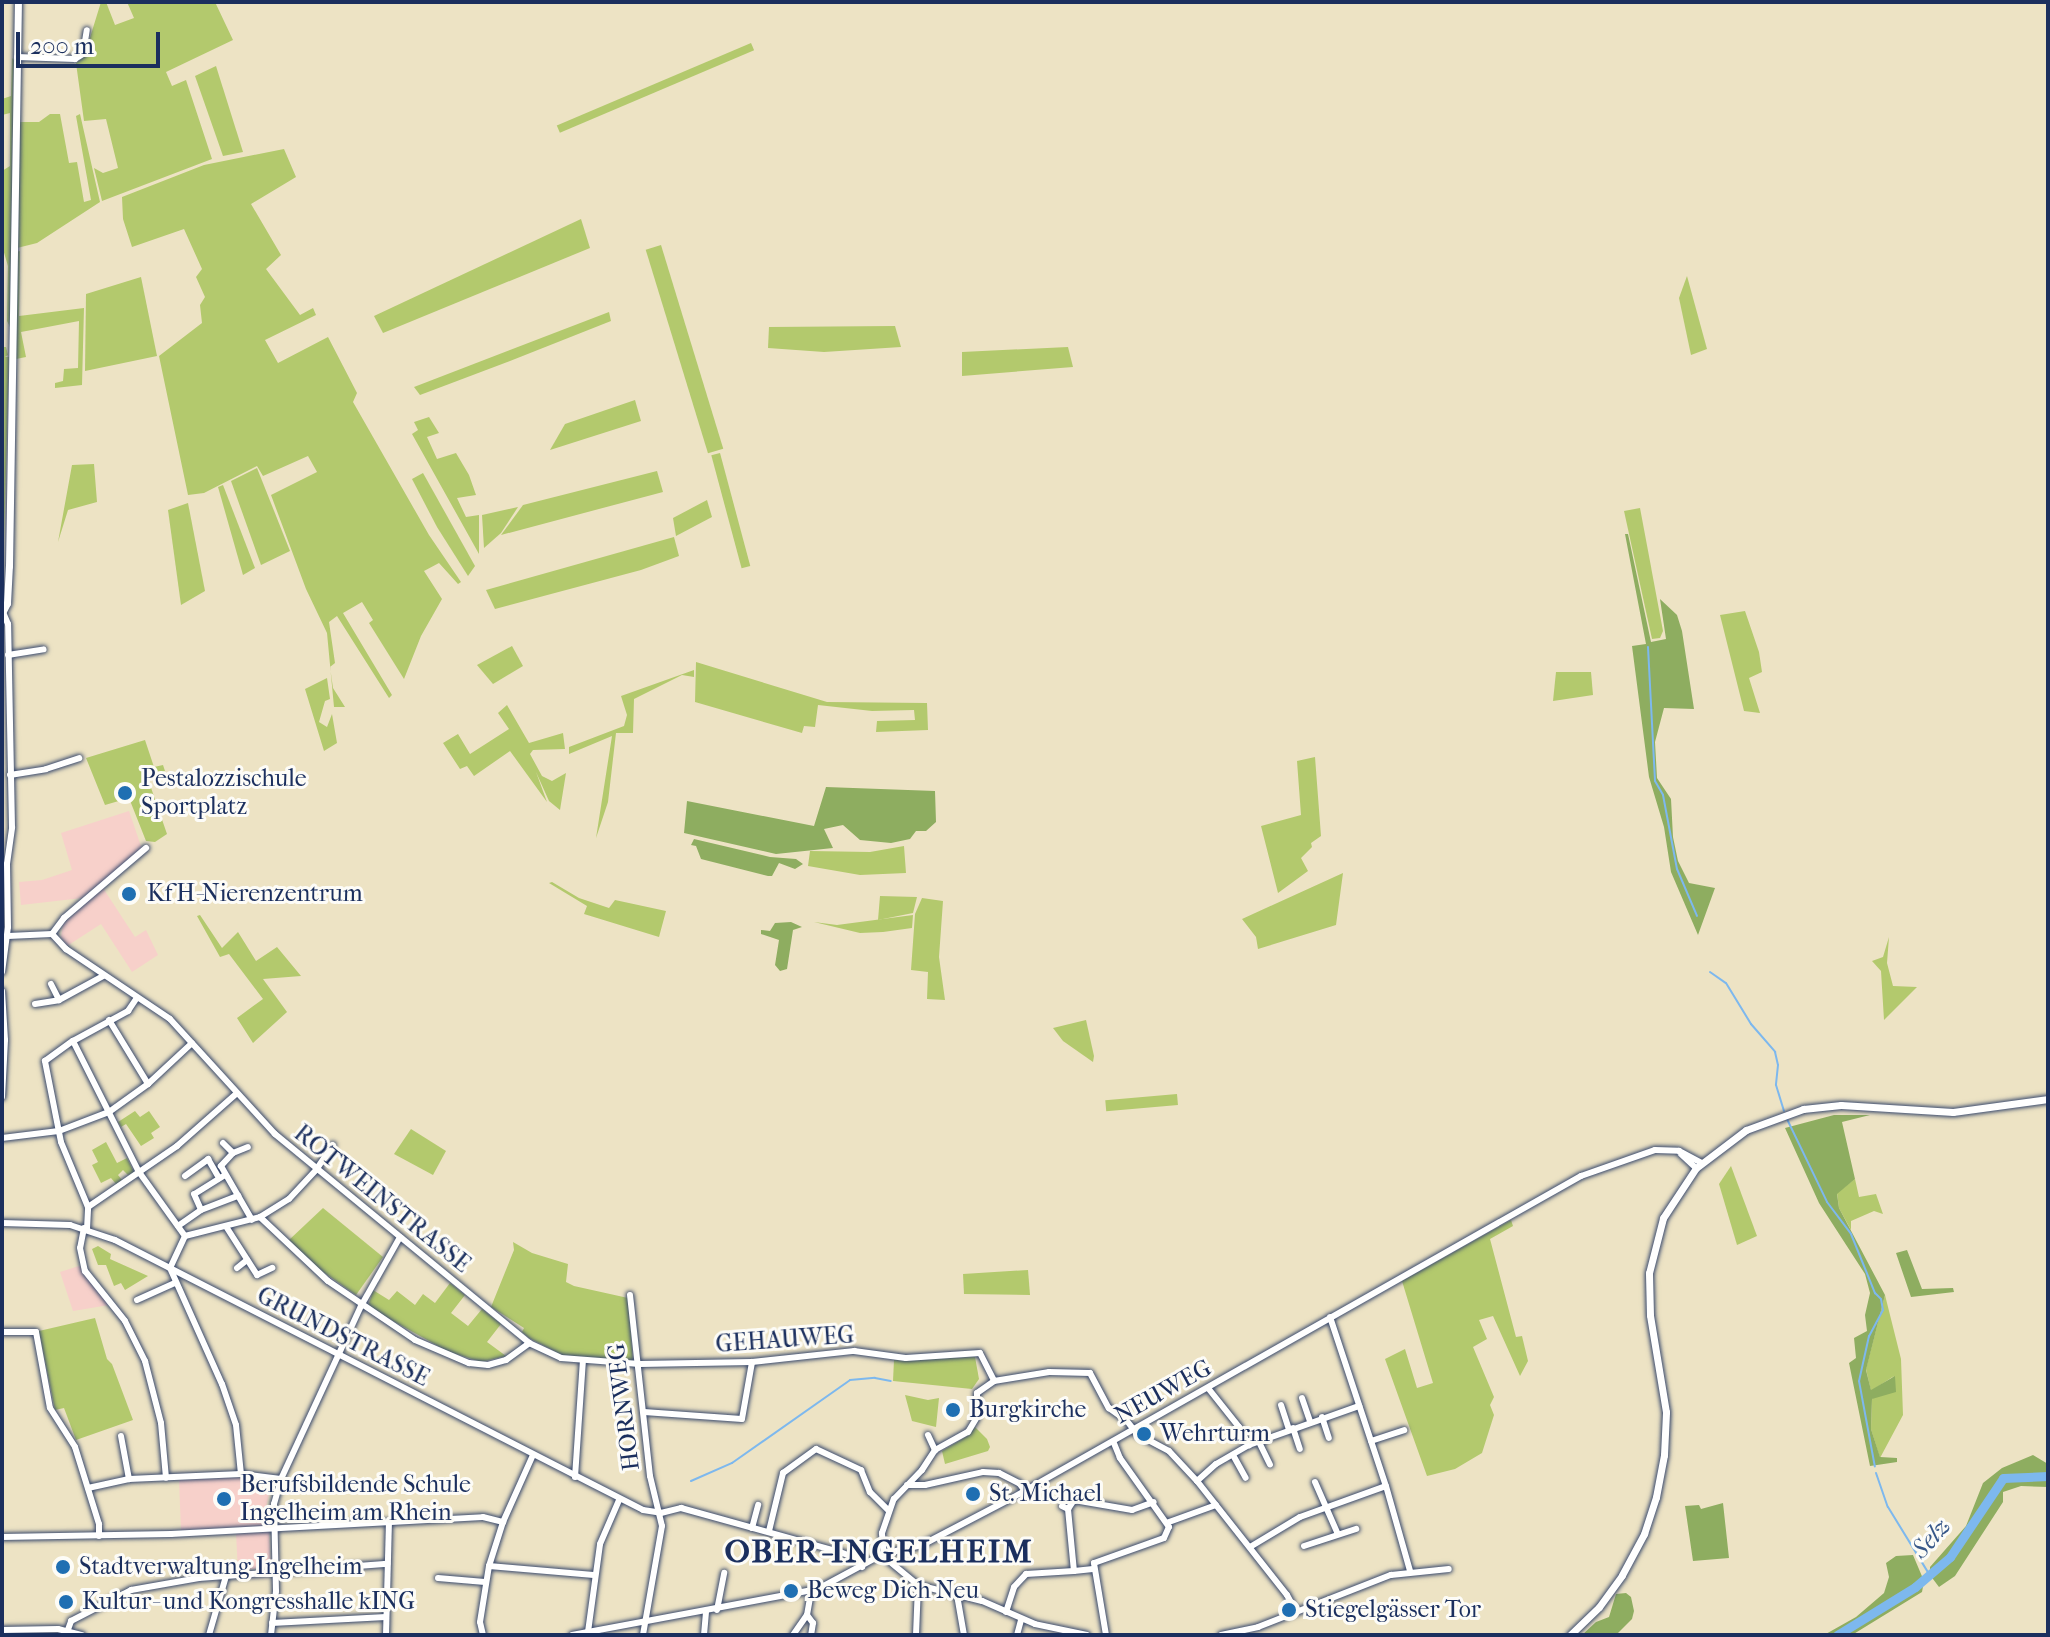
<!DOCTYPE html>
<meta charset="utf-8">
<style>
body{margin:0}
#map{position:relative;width:2050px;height:1637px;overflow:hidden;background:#ede3c4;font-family:"IM FELL French Canon",serif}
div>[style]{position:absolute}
.built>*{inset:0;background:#f7d0ca;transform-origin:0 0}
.green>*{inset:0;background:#b3c96d;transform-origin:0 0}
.forest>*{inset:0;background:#8ead60}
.stream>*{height:2px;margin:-1px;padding:0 1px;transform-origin:1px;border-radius:1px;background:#7db8ee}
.river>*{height:9px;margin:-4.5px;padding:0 4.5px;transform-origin:4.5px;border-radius:4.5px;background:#7db8ee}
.roads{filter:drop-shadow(0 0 2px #3a4a6d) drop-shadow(0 0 2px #3a4a6d)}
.minor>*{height:6px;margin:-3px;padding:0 3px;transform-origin:3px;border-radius:3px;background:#fff}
.major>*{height:7px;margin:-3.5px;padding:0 3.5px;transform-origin:3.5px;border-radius:3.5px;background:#fff}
.dots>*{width:22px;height:22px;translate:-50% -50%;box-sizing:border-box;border:4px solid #fdfcf7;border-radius:50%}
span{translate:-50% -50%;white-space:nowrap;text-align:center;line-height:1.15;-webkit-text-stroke:6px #fdfcf7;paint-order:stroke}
.poi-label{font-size:24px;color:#1b2f5e}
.left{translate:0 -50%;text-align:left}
.street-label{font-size:24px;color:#1b2f5e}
.water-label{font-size:26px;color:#385889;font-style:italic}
.district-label{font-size:32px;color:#1b2f5e;font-weight:700;letter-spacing:2px}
.frame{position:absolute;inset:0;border:4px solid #1b2f5e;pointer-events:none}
.scale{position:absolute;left:16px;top:32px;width:144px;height:36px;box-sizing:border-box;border:4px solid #1b2f5e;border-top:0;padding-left:10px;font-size:24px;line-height:28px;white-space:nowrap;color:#1b2f5e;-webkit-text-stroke:6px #fdfcf7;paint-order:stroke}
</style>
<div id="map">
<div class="built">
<div style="clip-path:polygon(129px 811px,142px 849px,82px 898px,21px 905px,19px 882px,42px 880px,72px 870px,61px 833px)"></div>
<div style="clip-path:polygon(103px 888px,135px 937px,146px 930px,158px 955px,132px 972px,101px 924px,67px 946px,61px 937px,63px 924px)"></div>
<div style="clip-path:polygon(79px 1266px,109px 1305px,73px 1311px,60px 1272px)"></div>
<div style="clip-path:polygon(250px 1477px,272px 1481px,262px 1526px,181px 1530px,179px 1480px)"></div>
<div style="left:269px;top:1532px;width:36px;height:33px;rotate:87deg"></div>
</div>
<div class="green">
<div style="clip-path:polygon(101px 2px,106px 2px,115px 25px,134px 18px,127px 2px,215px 2px,233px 40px,166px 72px,172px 86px,186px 80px,212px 159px,102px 201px,94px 168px,103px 173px,118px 168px,106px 119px,84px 121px,76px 63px,84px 57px)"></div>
<div style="left:751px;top:43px;width:8px;height:211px;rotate:67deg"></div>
<div style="clip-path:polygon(12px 58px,14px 60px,10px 327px,7px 321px,8px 266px,2px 246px,2px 171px,10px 166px,10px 113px,2px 115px,2px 99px,11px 96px)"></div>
<div style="clip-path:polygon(216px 66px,243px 152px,223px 156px,195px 76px)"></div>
<div style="clip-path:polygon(50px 114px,60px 114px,69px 163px,77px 162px,84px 202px,91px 200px,76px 116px,80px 114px,100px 202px,37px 243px,17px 248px,19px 122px,39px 122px)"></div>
<div style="clip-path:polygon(284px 149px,296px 177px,251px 204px,281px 255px,266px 269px,300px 315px,313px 308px,316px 315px,265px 340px,278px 363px,328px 337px,357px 393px,353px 402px,429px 535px,461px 582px,458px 584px,439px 563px,424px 571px,442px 599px,421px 636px,404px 679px,369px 623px,373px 620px,362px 602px,343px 613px,392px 695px,389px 698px,337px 616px,329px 622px,335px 663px,330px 667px,333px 688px,345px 707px,334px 707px,327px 633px,306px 589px,271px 495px,317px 472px,308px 456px,263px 476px,257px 466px,204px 493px,188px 495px,159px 356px,202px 323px,200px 305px,205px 297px,196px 277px,202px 269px,184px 229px,132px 247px,123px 219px,122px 197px,204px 165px)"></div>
<div style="clip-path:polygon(581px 219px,590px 248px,383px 333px,374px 316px)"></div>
<div style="left:661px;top:245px;width:213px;height:16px;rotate:73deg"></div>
<div style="clip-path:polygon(20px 251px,19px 316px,84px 308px,82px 385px,55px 388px,55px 383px,63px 381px,64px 369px,78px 368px,79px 321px,21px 332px,26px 357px,16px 359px,16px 252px)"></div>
<div style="clip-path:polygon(1687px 276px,1707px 349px,1691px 355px,1679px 298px)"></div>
<div style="clip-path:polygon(141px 277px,157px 356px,85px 371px,86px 294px)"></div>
<div style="clip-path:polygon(609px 312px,611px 321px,510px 361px,420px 395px,414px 387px)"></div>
<div style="clip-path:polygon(895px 326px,901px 347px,824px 352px,768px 348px,769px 327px)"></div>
<div style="clip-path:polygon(2px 347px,6px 347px,8px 355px,5px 357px,9px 357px,4px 543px)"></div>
<div style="clip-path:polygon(1068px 347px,1073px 367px,962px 376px,962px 352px)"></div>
<div style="clip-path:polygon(635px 400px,641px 421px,550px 450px,565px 424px)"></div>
<div style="clip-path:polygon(429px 417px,439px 433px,427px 437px,437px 459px,456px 453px,469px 475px,476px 495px,457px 498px,466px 517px,479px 515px,479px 554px,412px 434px,418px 430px,414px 422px)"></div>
<div style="left:720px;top:453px;width:117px;height:9px;rotate:75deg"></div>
<div style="clip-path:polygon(94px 464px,97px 502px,68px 510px,58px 542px,72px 465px)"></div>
<div style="clip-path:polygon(257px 468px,290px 551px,261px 565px,231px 481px)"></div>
<div style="clip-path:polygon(657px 471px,663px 492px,501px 535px,523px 505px)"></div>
<div style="clip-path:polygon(423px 473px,475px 566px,468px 576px,437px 527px,412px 479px)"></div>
<div style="clip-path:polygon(223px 485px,255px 568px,243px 575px,218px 487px)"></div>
<div style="clip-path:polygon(707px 500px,712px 517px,676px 536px,673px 518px)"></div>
<div style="clip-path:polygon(188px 503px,205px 591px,181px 605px,168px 510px)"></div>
<div style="clip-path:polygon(518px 507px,501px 533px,484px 548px,482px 515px)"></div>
<div style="clip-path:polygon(1640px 508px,1663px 631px,1660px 638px,1652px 639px,1624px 511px)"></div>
<div style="clip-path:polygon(674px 537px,679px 556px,641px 570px,495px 609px,486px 590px)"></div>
<div style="clip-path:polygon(1745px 611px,1759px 652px,1762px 672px,1749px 678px,1760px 713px,1744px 711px,1720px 615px)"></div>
<div style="clip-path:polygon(512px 646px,523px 666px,493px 684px,477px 665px)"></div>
<div style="clip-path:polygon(696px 662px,827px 702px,927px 703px,928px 730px,876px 732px,877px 721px,915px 720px,914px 710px,872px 711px,818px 705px,815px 727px,804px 726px,802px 733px,695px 702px)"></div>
<div style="clip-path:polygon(694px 670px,694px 677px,682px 675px,634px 699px,633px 733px,616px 733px,608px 802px,596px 838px,612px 736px,569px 754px,569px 747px,624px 726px,627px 715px,621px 696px)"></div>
<div style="clip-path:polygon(1556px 672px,1591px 672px,1593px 695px,1553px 701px)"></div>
<div style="clip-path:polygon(327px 678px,330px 699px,325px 701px,319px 722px,327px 727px,332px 714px,337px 743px,324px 751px,305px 689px)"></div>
<div style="clip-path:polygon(507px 705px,529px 743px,563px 733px,565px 749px,533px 750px,530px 754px,542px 776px,552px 781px,566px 773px,560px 810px,549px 801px,536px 772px,547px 802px,510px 751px,474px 776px,467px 766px,460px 769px,443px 743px,458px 734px,470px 754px,509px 729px,498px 713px)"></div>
<div style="clip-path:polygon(145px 740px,154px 767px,163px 765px,165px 771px,148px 779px,167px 834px,155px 842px,146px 841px,129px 798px,105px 805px,86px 758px)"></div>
<div style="clip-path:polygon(1315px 757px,1321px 836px,1311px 843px,1312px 847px,1301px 858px,1308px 871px,1278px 893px,1261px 826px,1301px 815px,1297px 761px)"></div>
<div style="clip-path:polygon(904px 846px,906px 873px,860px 875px,808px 866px,810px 851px,870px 852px)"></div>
<div style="clip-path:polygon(1343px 873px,1336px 925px,1258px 949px,1256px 937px,1242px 919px)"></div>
<div style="clip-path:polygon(552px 882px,579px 898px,609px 908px,615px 900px,666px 911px,659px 937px,584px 914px,587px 906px,549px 883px)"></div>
<div style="clip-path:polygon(880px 896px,917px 897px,913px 913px,878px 920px)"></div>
<div style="clip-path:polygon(922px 898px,943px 901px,939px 957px,945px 1000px,927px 999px,928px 972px,911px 970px,915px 914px)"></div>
<div style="clip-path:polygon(200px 915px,222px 948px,238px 932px,256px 961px,277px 947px,301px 976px,263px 979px,287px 1012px,253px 1043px,237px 1018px,263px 999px,229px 954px,220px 957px,197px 916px)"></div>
<div style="clip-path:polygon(913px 915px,912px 928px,883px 932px,860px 933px,814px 922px,837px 925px)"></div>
<div style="clip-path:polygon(1889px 937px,1887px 963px,1893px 986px,1917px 987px,1884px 1020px,1881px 971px,1872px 961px,1883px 957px)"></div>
<div style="clip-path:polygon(1086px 1020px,1094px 1056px,1093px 1062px,1063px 1041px,1053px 1028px)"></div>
<div style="left:1177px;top:1094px;width:11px;height:72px;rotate:85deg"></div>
<div style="clip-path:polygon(135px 1111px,140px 1117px,149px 1111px,160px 1127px,151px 1133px,154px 1138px,141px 1146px,126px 1124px,121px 1127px,118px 1122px)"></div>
<div style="clip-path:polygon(411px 1129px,446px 1151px,433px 1175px,394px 1154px)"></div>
<div style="clip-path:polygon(106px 1142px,117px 1163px,127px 1158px,134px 1172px,128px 1175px,123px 1170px,118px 1175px,122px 1180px,116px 1184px,111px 1178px,101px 1183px,92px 1165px,98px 1162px,92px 1150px)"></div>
<div style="clip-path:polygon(1731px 1166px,1757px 1236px,1737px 1245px,1719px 1184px)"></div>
<div style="clip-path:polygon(1855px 1179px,1859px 1197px,1876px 1194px,1883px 1214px,1874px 1211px,1851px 1221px,1851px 1230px,1839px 1208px,1837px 1193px)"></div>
<div style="clip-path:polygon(323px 1208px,383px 1257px,356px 1295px,319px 1269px,289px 1240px)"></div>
<div style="clip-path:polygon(1511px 1220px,1513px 1226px,1490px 1239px,1516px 1337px,1522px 1336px,1528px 1361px,1520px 1376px,1493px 1316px,1479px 1320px,1487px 1339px,1473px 1347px,1494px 1397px,1490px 1405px,1494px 1415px,1482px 1453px,1455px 1469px,1427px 1476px,1385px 1359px,1405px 1349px,1417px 1388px,1433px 1383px,1402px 1281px)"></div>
<div style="clip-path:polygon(513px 1242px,532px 1253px,568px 1264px,566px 1282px,574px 1286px,628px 1298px,633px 1362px,562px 1355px,529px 1338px,522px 1332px,524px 1328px,491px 1307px,514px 1250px)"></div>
<div style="clip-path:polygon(98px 1246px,111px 1254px,110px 1259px,148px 1276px,125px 1290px,121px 1283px,114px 1286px,106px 1265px,98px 1265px,92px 1249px)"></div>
<div style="clip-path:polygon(1028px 1270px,1030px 1295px,964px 1294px,963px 1274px)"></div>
<div style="clip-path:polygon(450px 1283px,465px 1295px,451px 1313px,468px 1326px,482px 1309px,501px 1324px,487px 1342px,506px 1356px,481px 1362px,447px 1351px,368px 1307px,373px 1290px,389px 1300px,397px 1291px,415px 1305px,423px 1294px,435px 1303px)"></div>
<div style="clip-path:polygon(1885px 1295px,1901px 1359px,1903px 1415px,1880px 1458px,1871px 1429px,1872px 1399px,1894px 1376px,1871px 1391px,1866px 1369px)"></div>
<div style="clip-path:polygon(95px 1318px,107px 1359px,112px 1364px,133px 1420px,76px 1440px,64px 1408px,55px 1410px,39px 1331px)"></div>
<div style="clip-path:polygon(975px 1357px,979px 1379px,972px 1389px,893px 1381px,894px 1360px)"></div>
<div style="clip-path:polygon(905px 1395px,928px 1400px,939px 1398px,936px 1427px,912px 1421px)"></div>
<div style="clip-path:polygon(975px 1427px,987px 1439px,990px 1447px,988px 1451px,945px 1464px,942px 1451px,969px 1435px)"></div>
</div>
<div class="forest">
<div style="clip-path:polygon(1625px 534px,1628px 534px,1651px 642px,1666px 639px,1660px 599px,1677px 615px,1682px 631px,1694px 709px,1664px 708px,1655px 742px,1657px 778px,1671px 799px,1673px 837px,1678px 861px,1689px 883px,1715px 888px,1698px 935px,1671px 872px,1664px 827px,1649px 777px,1632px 646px,1646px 644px)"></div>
<div style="clip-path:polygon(826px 787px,935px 791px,936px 822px,926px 831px,916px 831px,910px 839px,891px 843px,860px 840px,843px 825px,824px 829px,833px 848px,776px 854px,684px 833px,687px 801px,814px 826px)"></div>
<div style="clip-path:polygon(694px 839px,770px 857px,796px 859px,803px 864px,795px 869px,779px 863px,772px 876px,768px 876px,701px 859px,696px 846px,691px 845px)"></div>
<div style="clip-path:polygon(791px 922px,802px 927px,793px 930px,787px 969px,780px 971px,775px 965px,779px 940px,761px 934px,761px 930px,770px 931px,775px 923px)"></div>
<div style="clip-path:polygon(1834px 1115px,1870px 1115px,1842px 1122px,1855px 1179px,1837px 1194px,1839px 1208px,1885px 1295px,1866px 1370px,1871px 1390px,1895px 1376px,1896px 1392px,1872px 1399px,1871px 1429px,1880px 1457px,1897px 1458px,1897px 1462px,1877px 1465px,1870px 1466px,1849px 1363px,1856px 1358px,1854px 1338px,1867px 1331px,1865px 1315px,1870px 1293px,1865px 1274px,1819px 1203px,1785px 1128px)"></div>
<div style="clip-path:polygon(1907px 1250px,1922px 1289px,1953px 1288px,1954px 1292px,1911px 1297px,1896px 1253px)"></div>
<div style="clip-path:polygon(2033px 1455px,2048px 1464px,2048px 1487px,2021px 1486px,2003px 1492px,2003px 1502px,1955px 1576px,1939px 1587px,1930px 1575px,1930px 1567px,1966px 1526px,1983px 1483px,2002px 1468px)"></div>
<div style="clip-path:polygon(1723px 1503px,1729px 1558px,1693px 1561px,1685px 1506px,1699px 1505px,1701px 1509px)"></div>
<div style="clip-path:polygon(1913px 1555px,1924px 1581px,1922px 1592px,1852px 1635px,1824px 1635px,1856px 1617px,1884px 1593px,1889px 1577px,1886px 1563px,1896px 1556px)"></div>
<div style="clip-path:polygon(1626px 1593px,1631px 1597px,1634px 1611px,1632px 1619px,1616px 1635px,1582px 1635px,1596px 1622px,1609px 1617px,1616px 1594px)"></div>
</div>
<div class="stream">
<div style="left:1648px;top:647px;width:134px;rotate:87deg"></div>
<div style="left:1655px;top:781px;width:16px;rotate:60deg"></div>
<div style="left:1663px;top:795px;width:75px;rotate:79.3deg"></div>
<div style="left:1677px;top:869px;width:51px;rotate:66.9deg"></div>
<div style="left:1710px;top:972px;width:19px;rotate:35deg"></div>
<div style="left:1726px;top:983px;width:48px;rotate:58.6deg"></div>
<div style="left:1751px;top:1024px;width:37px;rotate:49deg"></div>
<div style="left:1775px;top:1052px;width:13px;rotate:77deg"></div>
<div style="left:1778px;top:1065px;width:20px;rotate:96deg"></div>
<div style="left:1776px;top:1085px;width:27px;rotate:73deg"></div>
<div style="left:1786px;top:1117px;width:94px;rotate:64.2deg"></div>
<div style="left:1827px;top:1202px;width:40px;rotate:53deg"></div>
<div style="left:1851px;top:1234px;width:64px;rotate:67.9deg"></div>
<div style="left:1875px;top:1293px;width:8px;rotate:45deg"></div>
<div style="left:1881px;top:1299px;width:11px;rotate:80deg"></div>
<div style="left:1883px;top:1310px;width:30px;rotate:118deg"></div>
<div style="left:1869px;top:1336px;width:46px;rotate:102.5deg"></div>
<div style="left:1859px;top:1381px;width:87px;rotate:79.5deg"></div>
<div style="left:1876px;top:1473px;width:36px;rotate:71deg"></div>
<div style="left:1888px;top:1507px;width:79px;rotate:58.5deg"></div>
<div style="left:691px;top:1481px;width:45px;rotate:-23.7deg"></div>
<div style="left:732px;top:1463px;width:144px;rotate:-35.1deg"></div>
<div style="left:850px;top:1380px;width:25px;rotate:-5deg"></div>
<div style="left:875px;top:1378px;width:16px;rotate:11deg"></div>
</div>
<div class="river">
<div style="left:1837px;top:1635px;width:92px;rotate:-31.6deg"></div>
<div style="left:1915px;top:1587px;width:46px;rotate:-40.6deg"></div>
<div style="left:1950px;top:1557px;width:95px;rotate:-56.1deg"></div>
<div style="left:2003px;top:1478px;width:45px;rotate:-2.5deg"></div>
</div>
<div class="roads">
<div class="minor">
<div style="left:17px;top:57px;width:58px;rotate:2deg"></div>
<div style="left:75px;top:59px;width:9px;rotate:-32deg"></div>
<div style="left:83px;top:54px;width:24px;rotate:-81deg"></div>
<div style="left:8px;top:655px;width:36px;rotate:-9deg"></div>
<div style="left:10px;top:775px;width:36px;rotate:-9deg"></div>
<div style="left:46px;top:769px;width:35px;rotate:-18deg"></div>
<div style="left:52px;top:934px;width:21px;rotate:47deg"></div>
<div style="left:66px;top:949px;width:125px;rotate:33.9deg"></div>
<div style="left:170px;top:1019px;width:156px;rotate:47.6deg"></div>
<div style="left:275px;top:1134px;width:329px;rotate:39.4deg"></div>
<div style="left:529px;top:1343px;width:35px;rotate:25deg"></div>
<div style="left:561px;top:1358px;width:79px;rotate:4.3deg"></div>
<div style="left:640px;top:1364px;width:112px;rotate:-1deg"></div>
<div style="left:752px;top:1362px;width:103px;rotate:-6.2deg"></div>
<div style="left:854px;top:1351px;width:52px;rotate:7.7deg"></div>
<div style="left:906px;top:1358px;width:74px;rotate:-3.9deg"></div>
<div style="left:980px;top:1353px;width:31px;rotate:63deg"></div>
<div style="left:52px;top:934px;width:20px;rotate:-53deg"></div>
<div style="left:64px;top:918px;width:108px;rotate:-40.5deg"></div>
<div style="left:8px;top:936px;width:44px;rotate:-2.6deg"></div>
<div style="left:2px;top:972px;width:45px;rotate:-82.4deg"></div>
<div style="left:8px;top:927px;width:63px;rotate:-90.9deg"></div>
<div style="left:7px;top:864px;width:37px;rotate:-82deg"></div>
<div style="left:12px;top:827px;width:203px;rotate:-91.1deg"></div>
<div style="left:8px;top:624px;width:13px;rotate:-113deg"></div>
<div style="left:51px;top:984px;width:18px;rotate:63deg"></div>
<div style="left:59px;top:1000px;width:50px;rotate:-28.6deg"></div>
<div style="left:2px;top:991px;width:49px;rotate:86.5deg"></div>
<div style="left:5px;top:1040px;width:57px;rotate:93deg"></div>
<div style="left:35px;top:1004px;width:24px;rotate:-9deg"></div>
<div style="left:109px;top:1020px;width:75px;rotate:58.6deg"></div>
<div style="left:73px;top:1041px;width:147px;rotate:63.3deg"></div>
<div style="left:139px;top:1172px;width:79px;rotate:54.3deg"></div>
<div style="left:185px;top:1236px;width:35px;rotate:115deg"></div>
<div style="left:170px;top:1268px;width:127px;rotate:65.9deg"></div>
<div style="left:222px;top:1384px;width:43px;rotate:71.1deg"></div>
<div style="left:236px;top:1425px;width:49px;rotate:84.2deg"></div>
<div style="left:2px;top:1138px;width:57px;rotate:-7deg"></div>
<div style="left:59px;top:1131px;width:53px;rotate:-20.8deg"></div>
<div style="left:109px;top:1112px;width:48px;rotate:-35.7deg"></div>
<div style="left:148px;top:1084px;width:60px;rotate:-43deg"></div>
<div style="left:223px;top:1143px;width:14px;rotate:45deg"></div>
<div style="left:233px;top:1153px;width:18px;rotate:133deg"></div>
<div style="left:221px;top:1166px;width:62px;rotate:60.1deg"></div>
<div style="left:233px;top:1153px;width:16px;rotate:-22deg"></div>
<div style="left:1681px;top:1154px;width:21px;rotate:43deg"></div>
<div style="left:225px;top:1175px;width:36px;rotate:148deg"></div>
<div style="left:194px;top:1194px;width:17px;rotate:66deg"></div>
<div style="left:201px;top:1210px;width:40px;rotate:-21deg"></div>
<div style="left:185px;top:1176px;width:29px;rotate:-36deg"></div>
<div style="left:208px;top:1159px;width:22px;rotate:60deg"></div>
<div style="left:88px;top:1207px;width:70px;rotate:-112.6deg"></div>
<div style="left:61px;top:1142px;width:83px;rotate:-101.2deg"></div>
<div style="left:45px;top:1061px;width:34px;rotate:-36deg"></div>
<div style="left:73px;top:1041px;width:63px;rotate:-28.6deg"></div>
<div style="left:128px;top:1011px;width:14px;rotate:-56deg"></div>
<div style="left:260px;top:1217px;width:93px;rotate:43.3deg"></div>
<div style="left:328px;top:1281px;width:105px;rotate:34.1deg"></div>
<div style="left:415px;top:1340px;width:59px;rotate:23.1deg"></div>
<div style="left:469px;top:1363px;width:19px;rotate:6deg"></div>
<div style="left:488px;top:1365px;width:19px;rotate:-16deg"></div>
<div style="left:506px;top:1360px;width:29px;rotate:-36deg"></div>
<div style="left:2px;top:1223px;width:68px;rotate:1.7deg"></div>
<div style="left:70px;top:1225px;width:47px;rotate:18.4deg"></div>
<div style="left:115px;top:1240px;width:593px;rotate:27.08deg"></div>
<div style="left:643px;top:1510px;width:18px;rotate:9deg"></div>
<div style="left:661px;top:1513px;width:21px;rotate:-14deg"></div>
<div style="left:681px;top:1508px;width:165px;rotate:15.5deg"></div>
<div style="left:840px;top:1552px;width:17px;rotate:21deg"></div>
<div style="left:856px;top:1558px;width:11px;rotate:56deg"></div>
<div style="left:178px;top:1226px;width:28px;rotate:-35deg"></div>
<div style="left:84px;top:1228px;width:20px;rotate:101deg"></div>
<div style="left:80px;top:1248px;width:24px;rotate:78deg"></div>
<div style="left:85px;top:1271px;width:64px;rotate:51.3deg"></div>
<div style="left:125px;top:1321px;width:45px;rotate:63.4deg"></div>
<div style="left:145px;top:1361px;width:64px;rotate:75.5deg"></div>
<div style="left:161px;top:1423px;width:55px;rotate:84.8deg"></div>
<div style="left:227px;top:1228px;width:56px;rotate:57.4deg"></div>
<div style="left:257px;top:1275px;width:17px;rotate:-25deg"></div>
<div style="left:87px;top:1229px;width:22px;rotate:-87deg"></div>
<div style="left:88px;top:1207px;width:108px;rotate:-34.4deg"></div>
<div style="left:177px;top:1146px;width:79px;rotate:-41.4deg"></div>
<div style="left:185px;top:1236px;width:77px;rotate:-14.2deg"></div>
<div style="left:260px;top:1217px;width:34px;rotate:-32deg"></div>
<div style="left:289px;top:1199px;width:40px;rotate:-47deg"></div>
<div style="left:316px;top:1170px;width:30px;rotate:-56deg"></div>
<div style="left:237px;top:1268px;width:13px;rotate:-39deg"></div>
<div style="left:630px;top:1295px;width:182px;rotate:83.7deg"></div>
<div style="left:650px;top:1476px;width:51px;rotate:76.5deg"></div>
<div style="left:662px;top:1526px;width:111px;rotate:99.9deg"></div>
<div style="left:137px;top:1300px;width:42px;rotate:-24.1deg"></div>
<div style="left:1330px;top:1317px;width:178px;rotate:71.7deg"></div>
<div style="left:1386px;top:1486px;width:88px;rotate:74.2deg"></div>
<div style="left:2px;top:1332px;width:34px"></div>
<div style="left:36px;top:1332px;width:77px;rotate:79.6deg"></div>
<div style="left:50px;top:1408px;width:46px;rotate:57.3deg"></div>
<div style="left:75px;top:1447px;width:81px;rotate:72.7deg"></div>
<div style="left:99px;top:1524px;width:12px;rotate:90deg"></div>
<div style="left:1208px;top:1388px;width:50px;rotate:51.5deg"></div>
<div style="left:1239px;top:1427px;width:21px;rotate:61deg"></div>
<div style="left:1302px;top:1398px;width:24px;rotate:71deg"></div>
<div style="left:1281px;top:1405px;width:25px;rotate:72deg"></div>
<div style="left:644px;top:1412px;width:98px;rotate:4.1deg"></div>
<div style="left:742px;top:1419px;width:58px;rotate:-80deg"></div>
<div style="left:1322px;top:1417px;width:22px;rotate:72deg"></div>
<div style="left:1293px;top:1428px;width:22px;rotate:72deg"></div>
<div style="left:928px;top:1435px;width:17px;rotate:65deg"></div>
<div style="left:121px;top:1436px;width:44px;rotate:79.5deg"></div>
<div style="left:1371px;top:1441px;width:35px;rotate:-18deg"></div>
<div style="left:1259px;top:1442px;width:25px;rotate:64deg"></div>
<div style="left:1233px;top:1455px;width:26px;rotate:61deg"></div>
<div style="left:575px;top:1477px;width:116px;rotate:-86.1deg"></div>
<div style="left:1197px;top:1481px;width:25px;rotate:-42deg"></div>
<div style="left:1216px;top:1464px;width:38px;rotate:-30deg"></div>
<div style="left:1249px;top:1445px;width:117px;rotate:-19.5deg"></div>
<div style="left:1315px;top:1482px;width:55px;rotate:66.3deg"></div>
<div style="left:907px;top:1485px;width:18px"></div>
<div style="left:925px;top:1485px;width:59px;rotate:-12.6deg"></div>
<div style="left:983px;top:1472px;width:16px;rotate:4deg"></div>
<div style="left:999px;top:1473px;width:22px;rotate:27deg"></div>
<div style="left:1019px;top:1483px;width:10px;rotate:53deg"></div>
<div style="left:88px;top:1488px;width:42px;rotate:-12.4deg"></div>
<div style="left:129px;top:1479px;width:112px;rotate:-2.6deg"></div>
<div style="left:241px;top:1474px;width:40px;rotate:7.1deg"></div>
<div style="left:1062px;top:1506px;width:7px;rotate:27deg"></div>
<div style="left:1068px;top:1509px;width:11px;rotate:-56deg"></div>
<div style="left:1074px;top:1500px;width:59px;rotate:9.8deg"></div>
<div style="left:1132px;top:1510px;width:23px;rotate:-20deg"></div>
<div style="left:1068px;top:1509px;width:62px;rotate:84.5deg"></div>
<div style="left:1074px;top:1571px;width:19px;rotate:-6deg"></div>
<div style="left:1169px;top:1522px;width:50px;rotate:-19.9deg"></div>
<div style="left:752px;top:1528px;width:24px;rotate:-75deg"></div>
<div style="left:769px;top:1531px;width:60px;rotate:-76.4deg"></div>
<div style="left:783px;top:1473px;width:41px;rotate:-36deg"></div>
<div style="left:816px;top:1449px;width:50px;rotate:25deg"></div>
<div style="left:861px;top:1470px;width:24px;rotate:68deg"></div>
<div style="left:870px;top:1492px;width:25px;rotate:45deg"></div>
<div style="left:2px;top:1537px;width:169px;rotate:-1deg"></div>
<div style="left:171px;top:1534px;width:312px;rotate:-3.1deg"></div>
<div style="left:483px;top:1517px;width:21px;rotate:14deg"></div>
<div style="left:1304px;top:1546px;width:55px;rotate:-18.1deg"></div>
<div style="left:1250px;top:1547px;width:58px;rotate:-31deg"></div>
<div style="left:1300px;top:1517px;width:91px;rotate:-19.8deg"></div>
<div style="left:489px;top:1566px;width:105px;rotate:4.9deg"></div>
<div style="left:438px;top:1578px;width:47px;rotate:4.9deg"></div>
<div style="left:957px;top:1595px;width:41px;rotate:80.1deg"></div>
<div style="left:717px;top:1610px;width:38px;rotate:-79deg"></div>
<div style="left:1006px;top:1612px;width:26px;rotate:-72deg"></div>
<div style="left:1014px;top:1587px;width:18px;rotate:-47deg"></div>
<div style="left:1026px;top:1574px;width:48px;rotate:-3.6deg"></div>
<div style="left:807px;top:1615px;width:10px;rotate:53deg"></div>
<div style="left:813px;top:1623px;width:12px;rotate:99deg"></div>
<div style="left:272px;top:1623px;width:114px;rotate:-3deg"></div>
<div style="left:2px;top:1630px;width:56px;rotate:-1deg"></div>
<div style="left:58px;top:1629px;width:25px;rotate:14deg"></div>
<div style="left:588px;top:1632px;width:89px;rotate:-82.2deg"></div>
<div style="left:600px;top:1544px;width:48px;rotate:-66.6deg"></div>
<div style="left:66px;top:1635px;width:15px;rotate:-70deg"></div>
<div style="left:71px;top:1621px;width:68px;rotate:-27.3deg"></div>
<div style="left:131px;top:1590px;width:69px;rotate:-10deg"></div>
<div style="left:199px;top:1578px;width:189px;rotate:-4.3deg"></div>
<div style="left:209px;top:1635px;width:61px;rotate:-73.9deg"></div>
<div style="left:271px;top:1635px;width:44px;rotate:-83.5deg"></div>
<div style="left:276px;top:1591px;width:87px;rotate:-91.3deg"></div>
<div style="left:274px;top:1504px;width:26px;rotate:-74deg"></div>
<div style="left:281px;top:1479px;width:191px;rotate:-65.2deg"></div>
<div style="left:361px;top:1306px;width:79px;rotate:-60.5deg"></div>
<div style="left:386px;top:1635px;width:112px;rotate:-88.5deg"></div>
<div style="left:483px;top:1635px;width:13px;rotate:-103deg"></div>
<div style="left:480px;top:1622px;width:57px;rotate:-80.9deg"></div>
<div style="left:489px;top:1566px;width:46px;rotate:-72.3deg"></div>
<div style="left:503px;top:1522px;width:73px;rotate:-65.9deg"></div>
<div style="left:572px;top:1635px;width:250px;rotate:-10.6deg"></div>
<div style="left:818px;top:1589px;width:74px;rotate:-28.3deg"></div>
<div style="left:883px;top:1554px;width:40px;rotate:-13deg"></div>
<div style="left:922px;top:1545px;width:102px;rotate:-27.6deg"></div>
<div style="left:1012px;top:1498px;width:654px;rotate:-29.51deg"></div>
<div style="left:1581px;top:1176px;width:78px;rotate:-19.4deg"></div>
<div style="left:1655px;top:1150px;width:24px;rotate:2deg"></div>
<div style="left:1679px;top:1151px;width:26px;rotate:28deg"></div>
<div style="left:704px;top:1635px;width:23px;rotate:-85deg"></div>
<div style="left:793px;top:1635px;width:24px;rotate:-55deg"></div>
<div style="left:807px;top:1615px;width:23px;rotate:-80deg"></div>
<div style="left:916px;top:1635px;width:50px;rotate:-87.7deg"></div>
<div style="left:1017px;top:1635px;width:16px;rotate:-75deg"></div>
<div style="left:1087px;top:1635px;width:53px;rotate:-168.1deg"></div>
<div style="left:1035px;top:1624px;width:58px;rotate:-156.5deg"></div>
<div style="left:982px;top:1601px;width:66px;rotate:-166deg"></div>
<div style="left:918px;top:1585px;width:44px;rotate:-140.5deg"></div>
<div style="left:884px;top:1557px;width:24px;rotate:-95deg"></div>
<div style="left:882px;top:1533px;width:36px;rotate:-71deg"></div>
<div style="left:894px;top:1499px;width:40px;rotate:-46deg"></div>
<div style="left:922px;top:1470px;width:24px;rotate:-57deg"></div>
<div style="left:935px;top:1450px;width:38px;rotate:-29deg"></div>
<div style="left:968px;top:1432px;width:17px;rotate:-59deg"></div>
<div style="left:977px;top:1417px;width:24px;rotate:-90deg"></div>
<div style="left:977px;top:1393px;width:21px;rotate:-35deg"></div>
<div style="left:994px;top:1381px;width:56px;rotate:-9.3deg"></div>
<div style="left:1049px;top:1372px;width:41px;rotate:1.4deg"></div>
<div style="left:1090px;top:1373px;width:40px;rotate:62deg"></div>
<div style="left:1109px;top:1408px;width:22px;rotate:36deg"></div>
<div style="left:1127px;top:1421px;width:16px;rotate:52deg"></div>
<div style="left:1137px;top:1434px;width:36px;rotate:28deg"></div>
<div style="left:1169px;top:1451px;width:41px;rotate:47deg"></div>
<div style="left:1197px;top:1481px;width:145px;rotate:51.7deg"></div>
<div style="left:1287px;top:1595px;width:17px;rotate:62deg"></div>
<div style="left:1106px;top:1635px;width:73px;rotate:-99.5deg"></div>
<div style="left:1094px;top:1563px;width:74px;rotate:-19.7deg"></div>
<div style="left:1164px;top:1538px;width:12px;rotate:-66deg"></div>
<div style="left:1169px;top:1527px;width:85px;rotate:-125.4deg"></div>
<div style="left:1120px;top:1458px;width:18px;rotate:-112deg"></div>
<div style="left:1221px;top:1635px;width:38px;rotate:-12deg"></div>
<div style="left:1258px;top:1627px;width:143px;rotate:-21.4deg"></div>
<div style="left:1391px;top:1575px;width:58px;rotate:-5.9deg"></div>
</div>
<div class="major">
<div style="left:2px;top:613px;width:11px;rotate:-63deg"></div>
<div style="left:7px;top:603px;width:37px;rotate:-87deg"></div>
<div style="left:9px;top:566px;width:564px;rotate:-89.09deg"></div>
<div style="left:1570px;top:1635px;width:40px;rotate:-44deg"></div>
<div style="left:1599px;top:1607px;width:39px;rotate:-54deg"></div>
<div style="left:1622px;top:1575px;width:47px;rotate:-61.8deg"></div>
<div style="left:1644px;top:1534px;width:39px;rotate:-72deg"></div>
<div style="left:1656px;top:1497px;width:43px;rotate:-79.2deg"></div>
<div style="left:1664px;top:1455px;width:43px;rotate:-87.3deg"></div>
<div style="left:1666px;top:1412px;width:98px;rotate:-99.4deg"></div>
<div style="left:1650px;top:1315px;width:42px;rotate:-91.4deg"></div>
<div style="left:1649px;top:1273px;width:57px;rotate:-75.7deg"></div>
<div style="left:1663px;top:1218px;width:60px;rotate:-56.6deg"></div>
<div style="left:1696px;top:1168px;width:63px;rotate:-37.2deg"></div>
<div style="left:1746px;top:1130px;width:61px;rotate:-20.2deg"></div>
<div style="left:1803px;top:1109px;width:38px;rotate:-6deg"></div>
<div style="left:1841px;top:1105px;width:112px;rotate:3.6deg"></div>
<div style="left:1953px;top:1112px;width:96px;rotate:-7.8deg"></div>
</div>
</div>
<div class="dots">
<div style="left:125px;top:793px;background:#1f6fb2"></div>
<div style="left:129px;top:894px;background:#1f6fb2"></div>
<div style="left:953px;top:1410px;background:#1f6fb2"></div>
<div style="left:1144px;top:1434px;background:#1f6fb2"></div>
<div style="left:973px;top:1494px;background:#1f6fb2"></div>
<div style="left:224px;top:1499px;background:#1f6fb2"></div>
<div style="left:63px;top:1567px;background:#1f6fb2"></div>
<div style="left:791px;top:1591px;background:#1f6fb2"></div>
<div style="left:66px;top:1602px;background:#1f6fb2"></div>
<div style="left:1289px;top:1610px;background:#1f6fb2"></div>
</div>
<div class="poi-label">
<span class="left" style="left:141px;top:793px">Pestalozzischule<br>Sportplatz</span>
<span class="left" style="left:147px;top:894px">KfH-Nierenzentrum</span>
<span class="left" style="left:969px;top:1410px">Burgkirche</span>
<span class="left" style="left:1160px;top:1434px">Wehrturm</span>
<span class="left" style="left:240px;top:1499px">Berufsbildende Schule<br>Ingelheim am Rhein</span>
<span class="left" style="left:989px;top:1494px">St. Michael</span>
<span class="left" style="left:79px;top:1567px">Stadtverwaltung Ingelheim</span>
<span class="left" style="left:807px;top:1591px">Beweg Dich Neu</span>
<span class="left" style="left:82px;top:1602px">Kultur- und Kongresshalle kING</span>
<span class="left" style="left:1305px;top:1610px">Stiegelgässer Tor</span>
</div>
<div class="street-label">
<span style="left:382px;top:1199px;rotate:39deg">ROTWEINSTRASSE</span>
<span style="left:343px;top:1337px;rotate:27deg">GRUNDSTRASSE</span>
<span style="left:785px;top:1340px;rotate:-4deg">GEHAUWEG</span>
<span style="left:1163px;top:1392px;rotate:-29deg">NEUWEG</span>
<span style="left:624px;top:1407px;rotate:-97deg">HORNWEG</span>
</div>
<div class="water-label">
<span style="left:1931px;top:1538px;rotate:-49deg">Selz</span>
</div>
<div class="district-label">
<span style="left:879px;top:1552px">OBER-INGELHEIM</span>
</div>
<div class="frame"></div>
<div class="scale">200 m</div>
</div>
